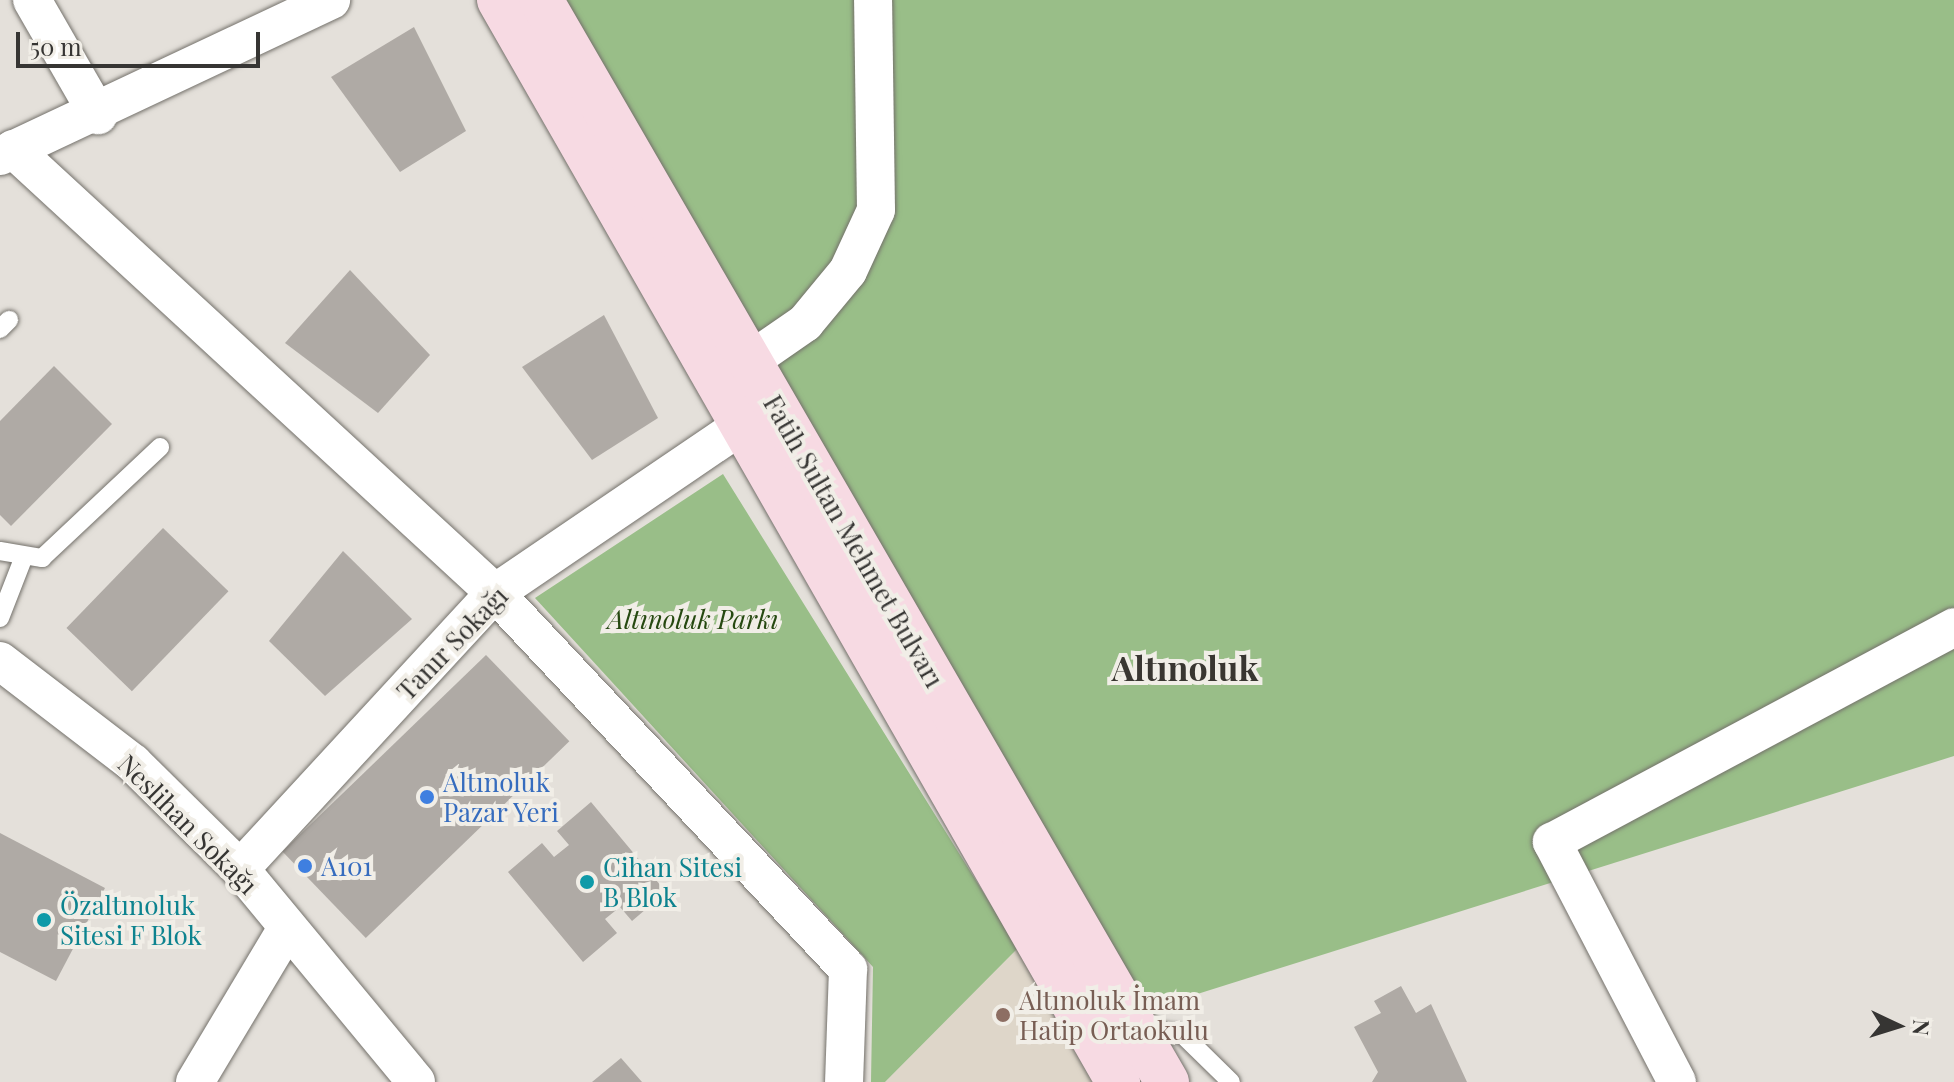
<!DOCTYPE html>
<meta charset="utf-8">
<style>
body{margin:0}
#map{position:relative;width:1954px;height:1082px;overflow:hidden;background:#e4e0da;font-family:"Playfair Display",serif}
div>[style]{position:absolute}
.built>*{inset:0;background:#ded6c9}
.green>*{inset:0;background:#99be88}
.building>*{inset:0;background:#afaaa5;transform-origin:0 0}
.roads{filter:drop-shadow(0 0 2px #74716b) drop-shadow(0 0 2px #74716b)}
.lane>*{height:18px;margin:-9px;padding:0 9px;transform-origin:9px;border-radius:9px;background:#fff}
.street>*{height:38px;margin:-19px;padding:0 19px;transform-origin:19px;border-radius:19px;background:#fff}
.secondary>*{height:44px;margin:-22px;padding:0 22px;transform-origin:22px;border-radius:22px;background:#f7dae3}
.dots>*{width:22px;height:22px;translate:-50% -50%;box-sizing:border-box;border:4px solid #f1eee7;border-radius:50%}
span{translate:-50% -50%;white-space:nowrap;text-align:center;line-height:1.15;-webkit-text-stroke:8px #f1eee7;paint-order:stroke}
.street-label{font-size:26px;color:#363533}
.park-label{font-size:26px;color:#264911;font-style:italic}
.shop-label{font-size:26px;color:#366cbe}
.left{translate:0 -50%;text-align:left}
.culture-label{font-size:26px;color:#0d838f}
.education-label{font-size:26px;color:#785e54}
.district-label{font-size:34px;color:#393631;font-weight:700}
.north{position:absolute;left:1858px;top:986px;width:80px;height:80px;-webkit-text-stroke:6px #f1eee7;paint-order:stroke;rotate:94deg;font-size:22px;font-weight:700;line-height:32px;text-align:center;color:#363533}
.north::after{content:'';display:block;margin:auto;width:28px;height:36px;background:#363533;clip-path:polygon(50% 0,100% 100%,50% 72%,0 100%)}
.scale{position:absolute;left:16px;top:32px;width:244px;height:36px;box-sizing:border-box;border:4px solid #363533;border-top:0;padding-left:10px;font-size:24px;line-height:28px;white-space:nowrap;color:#363533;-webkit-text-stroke:6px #f1eee7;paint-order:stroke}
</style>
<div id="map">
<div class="built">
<div style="clip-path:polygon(1018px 948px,1092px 1082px,885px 1082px)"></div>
</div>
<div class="green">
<div style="clip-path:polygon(553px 0,1954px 0,1954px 756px,1118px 1019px)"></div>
<div style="clip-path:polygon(723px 474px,1018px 948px,885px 1082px,871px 1082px,873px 967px,535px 598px)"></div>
</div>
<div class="building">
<div style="clip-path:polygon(414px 27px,466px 131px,400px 172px,331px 77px)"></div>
<div style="clip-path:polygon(350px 270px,430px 355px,378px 413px,285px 343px)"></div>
<div style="clip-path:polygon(604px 315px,658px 418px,592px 460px,522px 367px)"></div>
<div style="clip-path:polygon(54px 366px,112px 424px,11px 526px,0 515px,0 421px)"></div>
<div style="left:163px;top:528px;width:91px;height:139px;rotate:44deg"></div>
<div style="clip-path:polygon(343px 551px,412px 619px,325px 696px,269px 641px)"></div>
<div style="left:486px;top:655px;width:120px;height:283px;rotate:46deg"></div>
<div style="clip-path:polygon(591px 802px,666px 892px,632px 921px,620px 907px,605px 919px,617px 933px,583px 962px,508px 872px,542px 843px,554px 857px,569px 845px,557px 831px)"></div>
<div style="clip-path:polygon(0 833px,105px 888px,56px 981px,0 952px)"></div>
<div style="clip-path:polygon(1401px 986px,1416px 1013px,1431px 1004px,1467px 1082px,1372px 1082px,1378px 1072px,1354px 1027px,1381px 1013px,1374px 1001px)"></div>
<div style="clip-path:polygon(621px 1058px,642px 1082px,592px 1082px)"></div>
</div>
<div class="roads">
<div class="lane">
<div style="left:0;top:329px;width:13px;rotate:-45deg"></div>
<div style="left:0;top:551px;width:43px;rotate:9.5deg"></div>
<div style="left:42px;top:558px;width:162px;rotate:-43.2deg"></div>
<div style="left:0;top:618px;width:63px;rotate:-68.7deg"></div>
<div style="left:1138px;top:1028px;width:46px;rotate:8.8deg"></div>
<div style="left:1183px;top:1035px;width:67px;rotate:44.4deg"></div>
</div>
<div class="street">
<div style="left:32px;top:0;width:133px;rotate:60.1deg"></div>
<div style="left:13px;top:149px;width:655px;rotate:42.65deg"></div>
<div style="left:495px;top:593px;width:516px;rotate:46.81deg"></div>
<div style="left:848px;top:969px;width:113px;rotate:92deg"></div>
<div style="left:0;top:156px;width:366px;rotate:-25.2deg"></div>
<div style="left:750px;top:361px;width:67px;rotate:-34.6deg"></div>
<div style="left:805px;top:323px;width:67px;rotate:-50.4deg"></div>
<div style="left:848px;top:271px;width:67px;rotate:-65.3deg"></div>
<div style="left:876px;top:210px;width:210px;rotate:-90.8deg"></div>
<div style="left:0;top:661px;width:168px;rotate:37.5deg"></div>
<div style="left:133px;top:763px;width:151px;rotate:44.7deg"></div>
<div style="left:240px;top:869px;width:276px;rotate:50.4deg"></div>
<div style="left:240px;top:869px;width:376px;rotate:-47.3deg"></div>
<div style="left:495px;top:593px;width:294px;rotate:-34.2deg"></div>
<div style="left:195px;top:1082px;width:177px;rotate:-59.1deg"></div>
<div style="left:1677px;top:1082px;width:271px;rotate:-117.5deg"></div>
<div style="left:1552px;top:842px;width:456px;rotate:-28.1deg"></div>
</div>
<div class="secondary">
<div style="left:499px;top:0;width:1247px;rotate:60.23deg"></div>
<div style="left:541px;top:0;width:1250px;rotate:59.95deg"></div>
</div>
</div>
<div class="dots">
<div style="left:427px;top:797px;background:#3f7fe0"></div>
<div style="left:305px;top:866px;background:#3f7fe0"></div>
<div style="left:587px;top:882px;background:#0f9aa8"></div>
<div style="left:44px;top:920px;background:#0f9aa8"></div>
<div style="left:1003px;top:1015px;background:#8d6e63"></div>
</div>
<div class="street-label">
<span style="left:854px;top:541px;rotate:60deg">Fatih Sultan Mehmet Bulvarı</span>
<span style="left:452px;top:643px;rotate:-46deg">Tanır Sokağı</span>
<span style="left:188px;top:824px;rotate:45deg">Neslihan Sokağı</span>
</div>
<div class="park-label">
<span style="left:693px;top:619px">Altınoluk Parkı</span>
</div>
<div class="shop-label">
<span class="left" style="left:443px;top:797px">Altınoluk<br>Pazar Yeri</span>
<span class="left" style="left:321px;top:866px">A101</span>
</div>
<div class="culture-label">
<span class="left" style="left:603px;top:882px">Cihan Sitesi<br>B Blok</span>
<span class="left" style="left:60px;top:920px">Özaltınoluk<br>Sitesi F Blok</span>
</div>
<div class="education-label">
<span class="left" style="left:1019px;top:1015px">Altınoluk İmam<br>Hatip Ortaokulu</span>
</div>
<div class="district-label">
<span style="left:1185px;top:668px">Altınoluk</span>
</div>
<div class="north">N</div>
<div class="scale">50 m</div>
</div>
